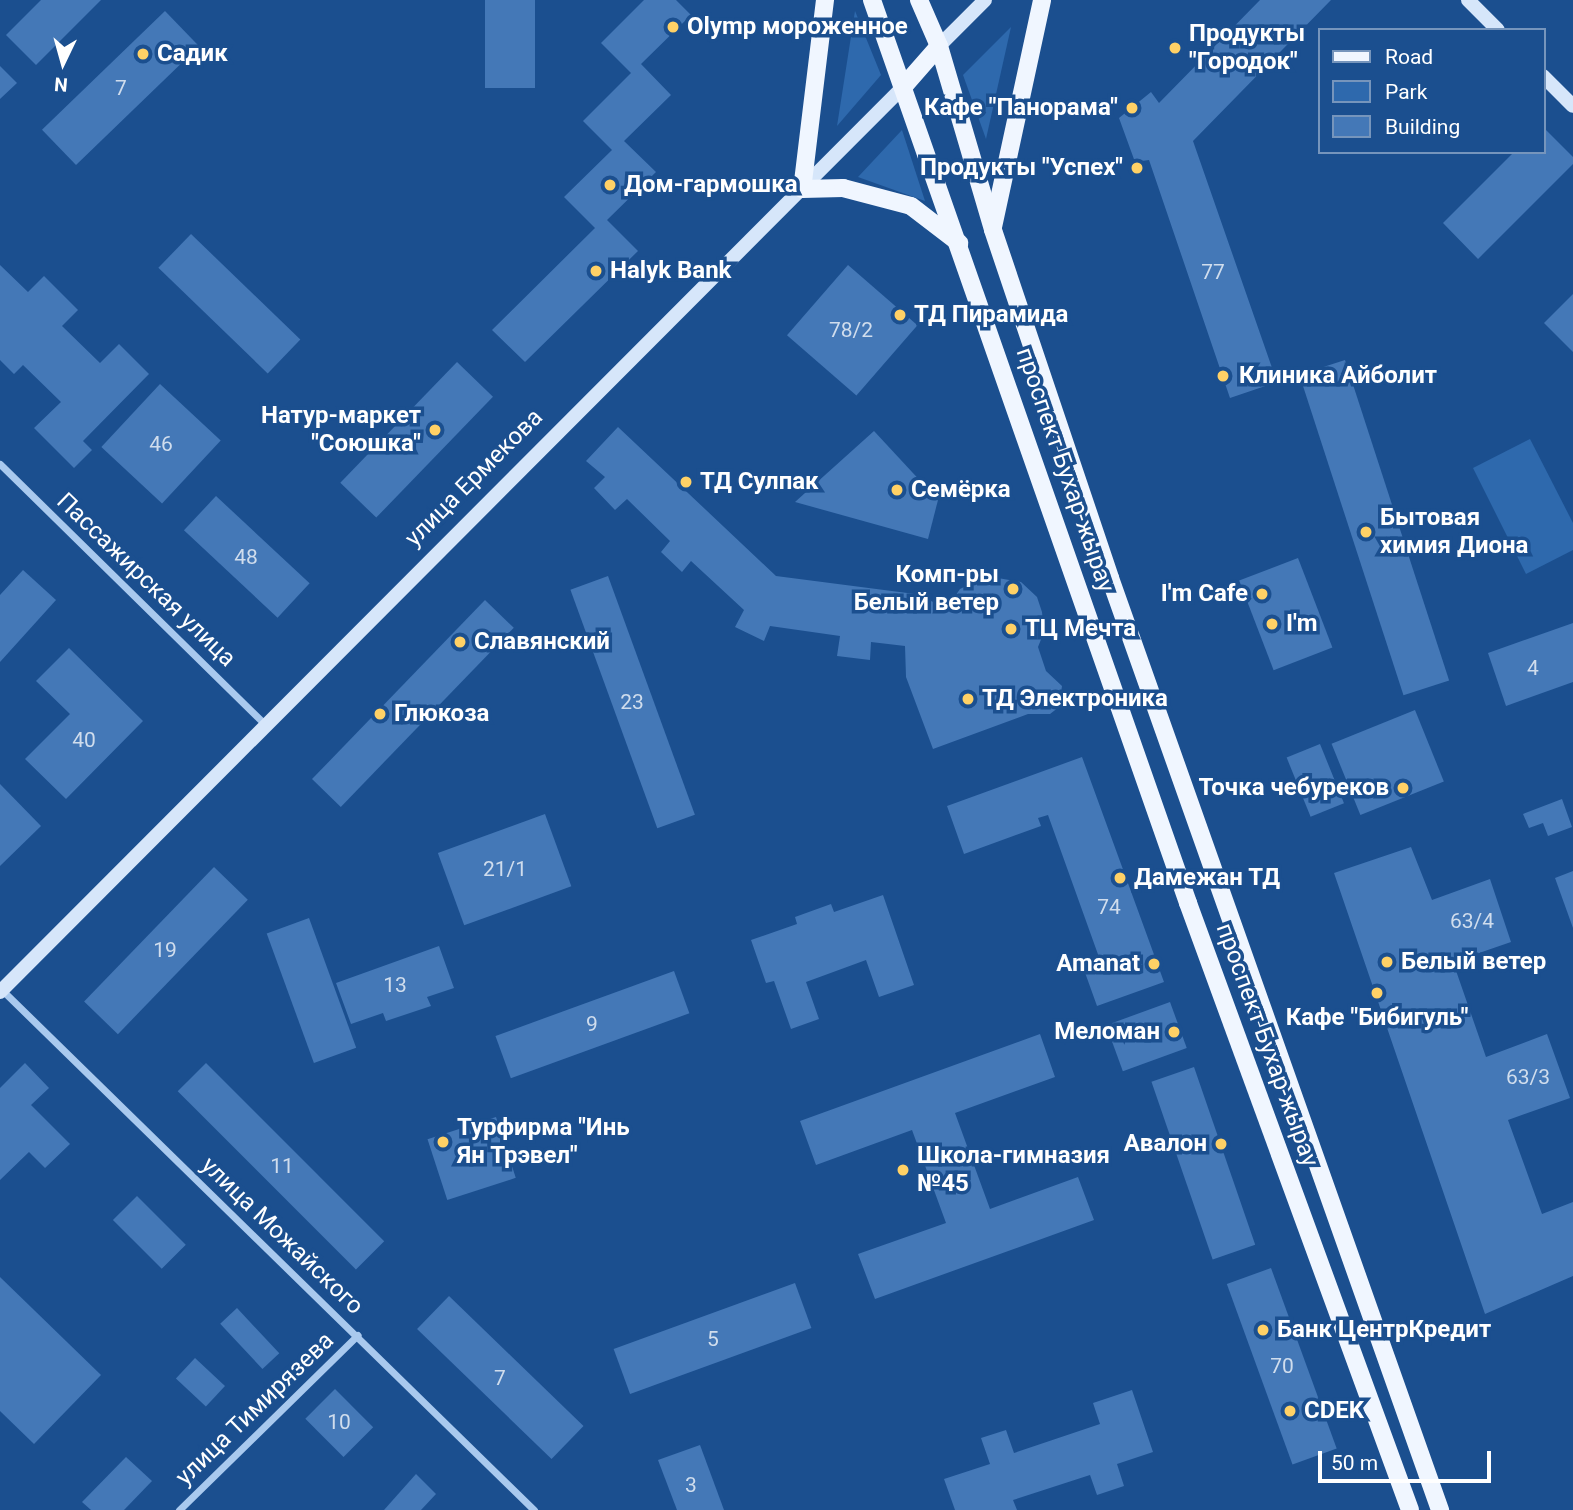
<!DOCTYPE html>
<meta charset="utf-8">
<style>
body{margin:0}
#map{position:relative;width:1573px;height:1510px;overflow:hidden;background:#1b4f8f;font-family:Roboto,sans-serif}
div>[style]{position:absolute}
.green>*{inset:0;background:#2e69ad}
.building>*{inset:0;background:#4478b7;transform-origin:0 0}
.minor>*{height:7px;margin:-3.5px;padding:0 3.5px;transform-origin:3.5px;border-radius:3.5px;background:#a9c9ee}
.secondary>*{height:14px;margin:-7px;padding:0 7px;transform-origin:7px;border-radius:7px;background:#d6e6fa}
.primary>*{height:18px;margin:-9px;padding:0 9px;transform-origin:9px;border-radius:9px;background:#f0f6ff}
.dots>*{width:19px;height:19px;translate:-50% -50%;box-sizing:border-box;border:4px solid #1b4f8f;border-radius:50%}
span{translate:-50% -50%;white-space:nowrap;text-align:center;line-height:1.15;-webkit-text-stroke:7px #1b4f8f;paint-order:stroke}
.number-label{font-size:21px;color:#d0dded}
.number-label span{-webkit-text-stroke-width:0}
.poi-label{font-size:24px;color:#fff;font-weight:700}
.left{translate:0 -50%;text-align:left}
.right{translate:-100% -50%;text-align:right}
.street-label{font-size:24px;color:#fff}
.legend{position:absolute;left:1318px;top:28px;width:228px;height:126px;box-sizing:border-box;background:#1b4f8f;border:2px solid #7695bc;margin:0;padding:9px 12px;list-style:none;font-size:21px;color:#fff}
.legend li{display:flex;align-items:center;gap:14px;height:35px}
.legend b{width:35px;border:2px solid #7695bc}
.north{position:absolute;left:28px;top:28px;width:70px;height:70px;-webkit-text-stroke:5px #1b4f8f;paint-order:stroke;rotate:185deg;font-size:19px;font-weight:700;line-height:28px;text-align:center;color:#fff}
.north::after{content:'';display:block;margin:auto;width:24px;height:32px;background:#fff;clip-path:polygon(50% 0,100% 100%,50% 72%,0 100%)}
.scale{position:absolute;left:1318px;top:1451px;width:173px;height:32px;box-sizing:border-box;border:4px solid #fff;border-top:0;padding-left:9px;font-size:21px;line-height:24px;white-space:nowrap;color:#fff;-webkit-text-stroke:5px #1b4f8f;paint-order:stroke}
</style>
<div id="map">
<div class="green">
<div style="clip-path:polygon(855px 11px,881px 75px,837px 126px)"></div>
<div style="clip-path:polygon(1011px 27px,986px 139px,963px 75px)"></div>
<div style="clip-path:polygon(902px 130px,925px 201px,858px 177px)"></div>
<div style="clip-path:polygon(1530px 439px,1573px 523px,1573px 550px,1526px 574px,1473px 468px)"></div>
</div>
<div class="building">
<div style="clip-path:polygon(41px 0,101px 0,36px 65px,6px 35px)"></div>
<div style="left:485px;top:0;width:50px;height:88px"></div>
<div style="clip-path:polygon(644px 0,676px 0,691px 15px,641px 64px,671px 95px,624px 141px,656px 172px,607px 220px,638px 251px,525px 362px,492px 330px,595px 228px,564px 197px,612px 150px,583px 121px,631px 73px,601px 43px)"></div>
<div style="clip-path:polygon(1260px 0,1331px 0,1193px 141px,1277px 382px,1230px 398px,1149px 160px,1135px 162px,1119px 118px,1151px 92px,1159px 103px)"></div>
<div style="left:165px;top:11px;width:49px;height:171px;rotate:46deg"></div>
<div style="clip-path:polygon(0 66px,17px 83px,0 99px)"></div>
<div style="clip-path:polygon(1543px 127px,1573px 157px,1573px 164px,1478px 259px,1443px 223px,1514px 152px,1543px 152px)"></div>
<div style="left:191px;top:234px;width:152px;height:47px;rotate:44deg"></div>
<div style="clip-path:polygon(0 265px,28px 292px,44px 276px,78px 310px,62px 326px,100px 363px,119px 344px,149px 374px,83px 441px,92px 450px,74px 468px,34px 428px,61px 402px,23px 365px,14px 374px,0 360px)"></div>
<div style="left:848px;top:265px;width:92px;height:93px;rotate:41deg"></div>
<div style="clip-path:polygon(1573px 294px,1573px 352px,1544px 323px)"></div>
<div style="left:1345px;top:360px;width:337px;height:48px;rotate:72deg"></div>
<div style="left:457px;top:362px;width:50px;height:168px;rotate:44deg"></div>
<div style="left:160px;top:384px;width:83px;height:86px;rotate:43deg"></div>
<div style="clip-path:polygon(618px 427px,776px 576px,915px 594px,947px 608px,960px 589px,986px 576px,1021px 582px,1037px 597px,1042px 612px,1044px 632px,1038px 647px,1046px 671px,1062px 686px,1059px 707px,1050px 714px,1028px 714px,933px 749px,906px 677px,905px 646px,871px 642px,870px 660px,837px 656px,840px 636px,770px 626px,764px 641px,735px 627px,744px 610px,691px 561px,682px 572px,661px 552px,670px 541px,627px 499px,615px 510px,594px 488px,605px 477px,586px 461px)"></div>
<div style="clip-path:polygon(874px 431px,938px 500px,928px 539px,795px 502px)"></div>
<div style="left:216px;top:496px;width:128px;height:47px;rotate:43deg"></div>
<div style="left:1298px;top:558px;width:96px;height:63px;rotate:69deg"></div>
<div style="clip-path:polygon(23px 570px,56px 600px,0 662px,0 595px)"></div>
<div style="left:608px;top:576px;width:254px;height:40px;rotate:70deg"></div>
<div style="left:485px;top:600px;width:40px;height:249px;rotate:44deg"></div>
<div style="clip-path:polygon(1573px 623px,1573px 682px,1506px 706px,1488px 653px)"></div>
<div style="clip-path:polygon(69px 648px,143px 721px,66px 799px,25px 759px,70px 714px,36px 681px)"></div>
<div style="left:1415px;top:710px;width:77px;height:90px;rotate:68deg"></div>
<div style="left:1320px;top:744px;width:64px;height:36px;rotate:68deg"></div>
<div style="clip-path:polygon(1082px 757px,1164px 982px,1097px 1006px,1083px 967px,1100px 960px,1048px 815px,1038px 818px,1041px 826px,964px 854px,947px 806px)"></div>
<div style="clip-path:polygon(0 784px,41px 826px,0 866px)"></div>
<div style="clip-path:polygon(1562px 799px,1572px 827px,1548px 836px,1543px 823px,1529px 828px,1523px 814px)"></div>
<div style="left:545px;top:814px;width:77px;height:114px;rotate:70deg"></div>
<div style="clip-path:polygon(1411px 847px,1432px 900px,1490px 879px,1511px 942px,1453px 962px,1486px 1057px,1547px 1034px,1570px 1098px,1508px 1120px,1542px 1214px,1573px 1202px,1573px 1276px,1485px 1314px,1334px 873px)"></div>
<div style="left:214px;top:867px;width:47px;height:187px;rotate:44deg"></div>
<div style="clip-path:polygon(1573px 871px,1573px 928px,1555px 878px)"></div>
<div style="clip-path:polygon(883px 895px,914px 985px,879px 997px,866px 960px,806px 982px,819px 1019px,791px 1029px,774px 981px,766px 983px,751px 940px,797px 924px,795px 917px,831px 904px,834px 912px)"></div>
<div style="left:309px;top:918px;width:138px;height:45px;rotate:70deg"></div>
<div style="clip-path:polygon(439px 946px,454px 988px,427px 997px,431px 1006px,386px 1021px,383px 1013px,351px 1024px,336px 983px)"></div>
<div style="left:674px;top:971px;width:45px;height:190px;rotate:70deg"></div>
<div style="left:1170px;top:1002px;width:49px;height:68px;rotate:70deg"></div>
<div style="clip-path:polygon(1040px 1034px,1055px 1077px,955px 1113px,990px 1209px,1078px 1177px,1094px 1220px,875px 1299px,858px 1254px,946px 1223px,912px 1130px,816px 1165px,800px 1121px)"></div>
<div style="clip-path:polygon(25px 1063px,49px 1088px,31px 1105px,70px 1144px,45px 1168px,29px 1152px,0 1180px,0 1088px)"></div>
<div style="left:206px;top:1063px;width:252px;height:40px;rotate:45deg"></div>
<div style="left:1194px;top:1067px;width:188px;height:45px;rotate:71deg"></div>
<div style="left:496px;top:1117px;width:64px;height:72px;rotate:72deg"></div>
<div style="left:137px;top:1196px;width:69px;height:34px;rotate:45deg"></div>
<div style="left:1271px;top:1268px;width:192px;height:47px;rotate:70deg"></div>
<div style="clip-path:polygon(0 1277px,101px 1375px,34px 1444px,0 1411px)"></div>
<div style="left:795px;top:1283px;width:48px;height:193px;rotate:70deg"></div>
<div style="left:449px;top:1296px;width:187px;height:46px;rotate:44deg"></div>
<div style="left:237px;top:1308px;width:62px;height:23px;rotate:47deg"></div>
<div style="left:195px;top:1358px;width:41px;height:28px;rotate:43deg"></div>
<div style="left:335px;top:1389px;width:54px;height:42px;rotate:45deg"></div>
<div style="clip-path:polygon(1132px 1390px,1153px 1452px,1117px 1464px,1124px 1486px,1097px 1495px,1090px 1475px,1013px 1500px,1017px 1510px,955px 1510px,944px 1479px,990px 1464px,981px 1438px,1006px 1430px,1014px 1453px,1100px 1424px,1093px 1403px)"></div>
<div style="clip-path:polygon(700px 1445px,724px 1510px,677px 1510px,658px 1460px)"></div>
<div style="clip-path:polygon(126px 1457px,152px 1481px,124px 1510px,91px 1510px,82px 1502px)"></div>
<div style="clip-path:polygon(416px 1474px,436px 1494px,421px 1510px,384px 1510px)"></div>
</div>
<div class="minor">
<div style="left:0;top:464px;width:370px;rotate:44.5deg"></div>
<div style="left:2px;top:990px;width:744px;rotate:44.35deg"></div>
<div style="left:179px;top:1510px;width:250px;rotate:-44.4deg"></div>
</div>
<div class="secondary">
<div style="left:1468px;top:0;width:42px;rotate:45deg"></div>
<div style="left:939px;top:46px;width:65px;rotate:-45deg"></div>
<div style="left:1543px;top:76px;width:42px;rotate:45deg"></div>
<div style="left:0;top:992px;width:1280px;rotate:-45.06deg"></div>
</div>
<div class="primary">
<div style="left:825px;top:0;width:190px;rotate:96.9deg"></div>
<div style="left:802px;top:189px;width:41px;rotate:-1.4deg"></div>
<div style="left:843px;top:188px;width:70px;rotate:14.8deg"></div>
<div style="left:911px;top:206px;width:61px;rotate:37.6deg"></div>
<div style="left:872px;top:0;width:957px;rotate:70.71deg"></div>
<div style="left:1188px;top:903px;width:646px;rotate:69.91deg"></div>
<div style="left:919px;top:0;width:50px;rotate:66.5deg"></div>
<div style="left:939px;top:46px;width:192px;rotate:73.6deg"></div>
<div style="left:993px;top:230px;width:367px;rotate:71.4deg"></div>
<div style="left:1110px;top:578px;width:989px;rotate:70.5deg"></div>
<div style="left:904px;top:86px;width:53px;rotate:-48.8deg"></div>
<div style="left:993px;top:227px;width:232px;rotate:-77.8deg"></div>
</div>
<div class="dots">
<div style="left:673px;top:27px;background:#ffd166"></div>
<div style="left:1175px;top:48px;background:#ffd166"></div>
<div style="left:143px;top:54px;background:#ffd166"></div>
<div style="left:1132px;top:108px;background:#ffd166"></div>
<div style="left:1137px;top:168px;background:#ffd166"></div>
<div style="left:610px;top:185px;background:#ffd166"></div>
<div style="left:596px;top:271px;background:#ffd166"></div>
<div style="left:900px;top:315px;background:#ffd166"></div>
<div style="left:1223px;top:376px;background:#ffd166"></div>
<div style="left:435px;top:430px;background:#ffd166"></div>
<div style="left:686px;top:482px;background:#ffd166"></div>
<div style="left:897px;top:490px;background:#ffd166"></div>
<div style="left:1366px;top:532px;background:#ffd166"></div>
<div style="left:1013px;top:589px;background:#ffd166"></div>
<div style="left:1262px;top:594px;background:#ffd166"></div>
<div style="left:1272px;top:624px;background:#ffd166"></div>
<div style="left:1011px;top:629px;background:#ffd166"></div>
<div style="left:460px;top:642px;background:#ffd166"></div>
<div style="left:968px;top:699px;background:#ffd166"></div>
<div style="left:380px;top:714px;background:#ffd166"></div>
<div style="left:1403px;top:788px;background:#ffd166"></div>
<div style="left:1120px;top:878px;background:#ffd166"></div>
<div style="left:1387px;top:962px;background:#ffd166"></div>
<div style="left:1154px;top:964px;background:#ffd166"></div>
<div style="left:1377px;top:993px;background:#ffd166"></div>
<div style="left:1174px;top:1032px;background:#ffd166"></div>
<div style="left:443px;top:1142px;background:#ffd166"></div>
<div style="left:1221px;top:1144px;background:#ffd166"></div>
<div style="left:903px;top:1170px;background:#ffd166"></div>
<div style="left:1263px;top:1330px;background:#ffd166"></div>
<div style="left:1290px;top:1411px;background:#ffd166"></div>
</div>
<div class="number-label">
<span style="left:121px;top:88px">7</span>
<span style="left:1213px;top:272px">77</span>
<span style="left:851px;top:330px">78/2</span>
<span style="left:161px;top:444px">46</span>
<span style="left:246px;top:557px">48</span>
<span style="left:1533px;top:668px">4</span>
<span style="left:632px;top:702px">23</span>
<span style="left:84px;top:740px">40</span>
<span style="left:505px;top:869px">21/1</span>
<span style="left:1109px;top:907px">74</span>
<span style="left:1472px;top:921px">63/4</span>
<span style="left:165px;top:950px">19</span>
<span style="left:395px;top:985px">13</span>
<span style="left:592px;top:1024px">9</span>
<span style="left:1528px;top:1077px">63/3</span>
<span style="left:282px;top:1166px">11</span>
<span style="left:713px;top:1339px">5</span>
<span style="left:1282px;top:1366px">70</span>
<span style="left:500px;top:1378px">7</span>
<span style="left:339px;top:1422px">10</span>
<span style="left:691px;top:1485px">3</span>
</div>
<div class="poi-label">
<span class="left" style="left:687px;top:27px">Olymp мороженное</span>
<span class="left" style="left:1189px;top:48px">Продукты<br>"Городок"</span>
<span class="left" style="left:157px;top:54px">Садик</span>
<span class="right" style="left:1118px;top:108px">Кафе "Панорама"</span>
<span class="right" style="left:1123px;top:168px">Продукты "Успех"</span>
<span class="left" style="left:624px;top:185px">Дом-гармошка</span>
<span class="left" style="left:610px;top:271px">Halyk Bank</span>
<span class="left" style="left:914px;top:315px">ТД Пирамида</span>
<span class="left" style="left:1239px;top:376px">Клиника Айболит</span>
<span class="right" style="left:421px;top:430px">Натур-маркет<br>"Союшка"</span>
<span class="left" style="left:700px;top:482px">ТД Сулпак</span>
<span class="left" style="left:911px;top:490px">Семёрка</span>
<span class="left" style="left:1380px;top:532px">Бытовая<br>химия Диона</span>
<span class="right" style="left:999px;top:589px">Комп-ры<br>Белый ветер</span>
<span class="right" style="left:1248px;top:594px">I'm Cafe</span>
<span class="left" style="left:1286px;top:624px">I'm</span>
<span class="left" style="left:1025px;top:629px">ТЦ Мечта</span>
<span class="left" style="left:474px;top:642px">Славянский</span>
<span class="left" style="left:982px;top:699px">ТД Электроника</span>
<span class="left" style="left:394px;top:714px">Глюкоза</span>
<span class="right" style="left:1389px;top:788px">Точка чебуреков</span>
<span class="left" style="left:1134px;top:878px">Дамежан ТД</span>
<span class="left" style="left:1401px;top:962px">Белый ветер</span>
<span class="right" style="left:1140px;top:964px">Amanat</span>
<span style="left:1377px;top:1018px">Кафе "Бибигуль"</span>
<span class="right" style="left:1160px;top:1032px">Меломан</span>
<span class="left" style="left:457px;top:1142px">Турфирма "Инь<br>Ян Трэвел"</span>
<span class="right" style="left:1207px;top:1144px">Авалон</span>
<span class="left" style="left:917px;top:1170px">Школа-гимназия<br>№45</span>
<span class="left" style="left:1277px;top:1330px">Банк ЦентрКредит</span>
<span class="left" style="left:1304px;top:1411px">CDEK</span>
</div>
<div class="street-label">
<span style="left:1065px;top:470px;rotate:71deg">проспект Бухар-жырау</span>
<span style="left:474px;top:478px;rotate:-45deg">улица Ермекова</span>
<span style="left:146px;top:580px;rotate:44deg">Пассажирская улица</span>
<span style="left:1267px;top:1045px;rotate:70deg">проспект Бухар-жырау</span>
<span style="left:282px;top:1236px;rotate:44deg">улица Можайского</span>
<span style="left:255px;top:1409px;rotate:-44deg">улица Тимирязева</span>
</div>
<ul class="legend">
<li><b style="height:9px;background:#f0f6ff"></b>Road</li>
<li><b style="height:19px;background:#2e69ad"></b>Park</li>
<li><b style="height:19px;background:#4478b7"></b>Building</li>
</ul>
<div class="north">N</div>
<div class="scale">50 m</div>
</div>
